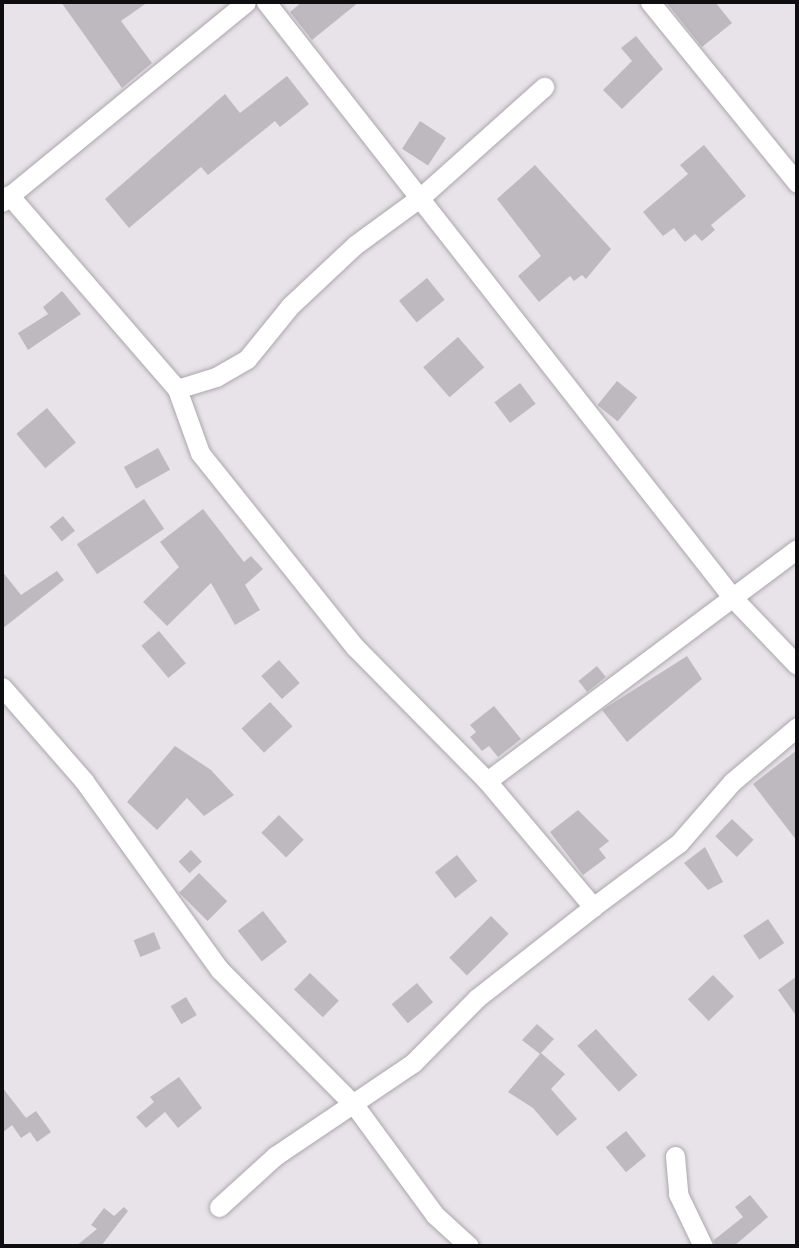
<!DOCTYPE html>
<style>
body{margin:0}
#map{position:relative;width:799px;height:1248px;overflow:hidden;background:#e8e3e9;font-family:Raleway,sans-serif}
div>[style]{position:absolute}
.building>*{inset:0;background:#beb9bf;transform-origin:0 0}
.roads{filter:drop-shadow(0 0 2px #aba7ac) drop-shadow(0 0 2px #aba7ac)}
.minor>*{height:19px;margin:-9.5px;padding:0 9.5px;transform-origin:9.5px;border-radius:9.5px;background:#fff}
span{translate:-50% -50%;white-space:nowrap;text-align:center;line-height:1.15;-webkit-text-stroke:7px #f5f0f6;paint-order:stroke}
.frame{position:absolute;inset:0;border:4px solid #0e0d0f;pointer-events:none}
</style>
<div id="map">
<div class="building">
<div style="clip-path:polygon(61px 2px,148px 2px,121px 21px,152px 63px,122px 88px)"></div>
<div style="clip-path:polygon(302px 2px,359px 2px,312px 40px,290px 12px)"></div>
<div style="clip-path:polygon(666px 2px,715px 2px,732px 23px,702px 47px)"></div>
<div style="clip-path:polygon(636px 36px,663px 69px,622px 109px,603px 90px,632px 61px,621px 48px)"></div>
<div style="clip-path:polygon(287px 76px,309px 104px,280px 127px,275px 121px,208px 175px,201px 167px,129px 228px,105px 199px,225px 94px,240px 113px)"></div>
<div style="left:420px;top:121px;width:31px;height:33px;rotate:33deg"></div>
<div style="clip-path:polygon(704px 145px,746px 196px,711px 225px,715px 230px,702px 241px,695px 234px,685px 242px,674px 228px,663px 236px,643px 212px,688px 174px,680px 165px)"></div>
<div style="clip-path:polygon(535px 165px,611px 249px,586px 279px,582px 275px,574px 281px,570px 276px,539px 302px,518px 276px,541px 256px,497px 199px)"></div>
<div style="left:427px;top:278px;width:28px;height:36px;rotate:51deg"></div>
<div style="clip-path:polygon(62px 291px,81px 314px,28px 350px,18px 333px,48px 314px,43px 307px)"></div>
<div style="left:458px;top:337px;width:40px;height:46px;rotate:49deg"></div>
<div style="left:617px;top:381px;width:26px;height:31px;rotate:39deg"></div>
<div style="left:520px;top:383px;width:26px;height:32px;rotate:53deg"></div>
<div style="left:47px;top:408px;width:45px;height:40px;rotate:50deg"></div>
<div style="left:158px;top:448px;width:25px;height:39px;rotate:61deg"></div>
<div style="left:144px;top:499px;width:36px;height:81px;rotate:56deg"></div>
<div style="clip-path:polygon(203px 509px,244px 562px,251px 556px,263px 569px,245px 585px,260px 610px,235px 625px,211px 583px,167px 626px,143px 602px,179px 567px,160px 542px)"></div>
<div style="left:63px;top:516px;width:19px;height:17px;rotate:51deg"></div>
<div style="clip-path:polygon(2px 571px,21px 595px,57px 571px,64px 580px,2px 629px)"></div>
<div style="left:159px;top:631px;width:42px;height:23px;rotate:50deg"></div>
<div style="clip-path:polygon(687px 656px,702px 679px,627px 742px,602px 710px)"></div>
<div style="left:279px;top:660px;width:31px;height:24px;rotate:48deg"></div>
<div style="left:597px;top:666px;width:14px;height:24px;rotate:51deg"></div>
<div style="left:270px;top:702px;width:33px;height:39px;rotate:47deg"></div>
<div style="clip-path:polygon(494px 706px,521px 739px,498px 757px,489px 746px,482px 751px,470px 737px,476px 732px,470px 725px)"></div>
<div style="clip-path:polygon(175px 746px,211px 770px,234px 795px,204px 816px,187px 798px,157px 830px,127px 802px)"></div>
<div style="clip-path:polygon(797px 750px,797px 841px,753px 784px)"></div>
<div style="clip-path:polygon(578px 810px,609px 841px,599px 849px,606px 858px,583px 875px,550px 832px)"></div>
<div style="left:279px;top:815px;width:35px;height:25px;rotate:45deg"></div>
<div style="left:732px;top:819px;width:30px;height:24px;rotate:44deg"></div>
<div style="clip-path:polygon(705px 847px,723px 882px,708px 890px,684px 863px)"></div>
<div style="left:191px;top:850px;width:16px;height:17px;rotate:47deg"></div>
<div style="left:457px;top:855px;width:33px;height:28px;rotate:52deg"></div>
<div style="left:199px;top:873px;width:40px;height:28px;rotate:45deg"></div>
<div style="left:263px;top:911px;width:39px;height:32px;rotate:52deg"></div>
<div style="left:491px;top:916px;width:25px;height:59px;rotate:45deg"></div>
<div style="left:768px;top:919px;width:29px;height:30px;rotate:56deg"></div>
<div style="left:154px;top:932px;width:18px;height:22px;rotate:68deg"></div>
<div style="left:310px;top:973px;width:40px;height:23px;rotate:44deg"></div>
<div style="left:713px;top:975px;width:30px;height:35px;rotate:46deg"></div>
<div style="clip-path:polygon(797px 976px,797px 1017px,778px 990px)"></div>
<div style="left:417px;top:983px;width:25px;height:33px;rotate:50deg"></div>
<div style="left:186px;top:997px;width:21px;height:18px;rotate:59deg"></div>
<div style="clip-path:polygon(537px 1024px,554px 1039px,541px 1053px,565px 1074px,551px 1089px,577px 1119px,557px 1136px,533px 1108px,508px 1092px,540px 1054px,522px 1040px)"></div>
<div style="left:596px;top:1029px;width:62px;height:25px;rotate:48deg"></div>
<div style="clip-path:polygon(179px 1077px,202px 1108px,178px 1128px,165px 1112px,146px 1128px,136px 1117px,154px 1102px,150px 1097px)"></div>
<div style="clip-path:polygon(2px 1087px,26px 1118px,36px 1111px,51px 1132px,37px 1142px,30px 1132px,21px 1138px,12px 1125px,2px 1133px)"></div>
<div style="left:626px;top:1131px;width:32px;height:26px;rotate:51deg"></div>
<div style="clip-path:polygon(750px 1195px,768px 1217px,734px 1246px,715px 1246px,714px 1240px,743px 1217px,735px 1207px)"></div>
<div style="clip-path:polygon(124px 1207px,128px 1211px,101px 1246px,76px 1246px,97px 1229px,91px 1225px,104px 1208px,114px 1216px)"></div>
</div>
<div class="roads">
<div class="minor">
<div style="left:266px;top:2px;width:756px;rotate:51.93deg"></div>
<div style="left:732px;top:597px;width:94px;rotate:46.3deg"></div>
<div style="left:650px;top:2px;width:233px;rotate:50.9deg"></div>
<div style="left:9px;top:195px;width:257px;rotate:49.1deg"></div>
<div style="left:177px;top:389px;width:68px;rotate:70.2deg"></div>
<div style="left:200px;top:453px;width:248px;rotate:51.4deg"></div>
<div style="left:355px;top:647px;width:188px;rotate:45.4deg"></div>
<div style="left:487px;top:781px;width:165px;rotate:49.9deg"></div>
<div style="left:593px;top:907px;width:107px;rotate:-36.7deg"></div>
<div style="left:679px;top:843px;width:81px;rotate:-49deg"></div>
<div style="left:732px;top:782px;width:85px;rotate:-40.2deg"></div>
<div style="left:2px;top:202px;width:315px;rotate:-39.3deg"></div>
<div style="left:177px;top:389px;width:41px;rotate:-17.1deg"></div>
<div style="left:216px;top:377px;width:36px;rotate:-30deg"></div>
<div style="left:247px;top:359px;width:68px;rotate:-50.9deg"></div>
<div style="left:290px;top:306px;width:89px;rotate:-43.2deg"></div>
<div style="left:355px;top:245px;width:83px;rotate:-36.2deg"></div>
<div style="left:422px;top:196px;width:164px;rotate:-41.8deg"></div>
<div style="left:2px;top:687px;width:125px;rotate:48.9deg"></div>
<div style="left:84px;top:781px;width:233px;rotate:54.3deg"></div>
<div style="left:220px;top:970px;width:192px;rotate:45.2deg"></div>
<div style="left:355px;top:1106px;width:135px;rotate:53.7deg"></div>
<div style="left:435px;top:1215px;width:46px;rotate:42.4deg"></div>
<div style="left:487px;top:781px;width:387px;rotate:-36.8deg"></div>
<div style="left:675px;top:1156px;width:38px;rotate:85deg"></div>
<div style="left:678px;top:1194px;width:58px;rotate:64.3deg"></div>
<div style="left:219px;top:1207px;width:76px;rotate:-42.3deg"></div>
<div style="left:275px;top:1156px;width:166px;rotate:-34deg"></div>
<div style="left:413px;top:1063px;width:91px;rotate:-45.4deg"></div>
<div style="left:477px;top:998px;width:147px;rotate:-38.1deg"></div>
</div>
</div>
<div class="frame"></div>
</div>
